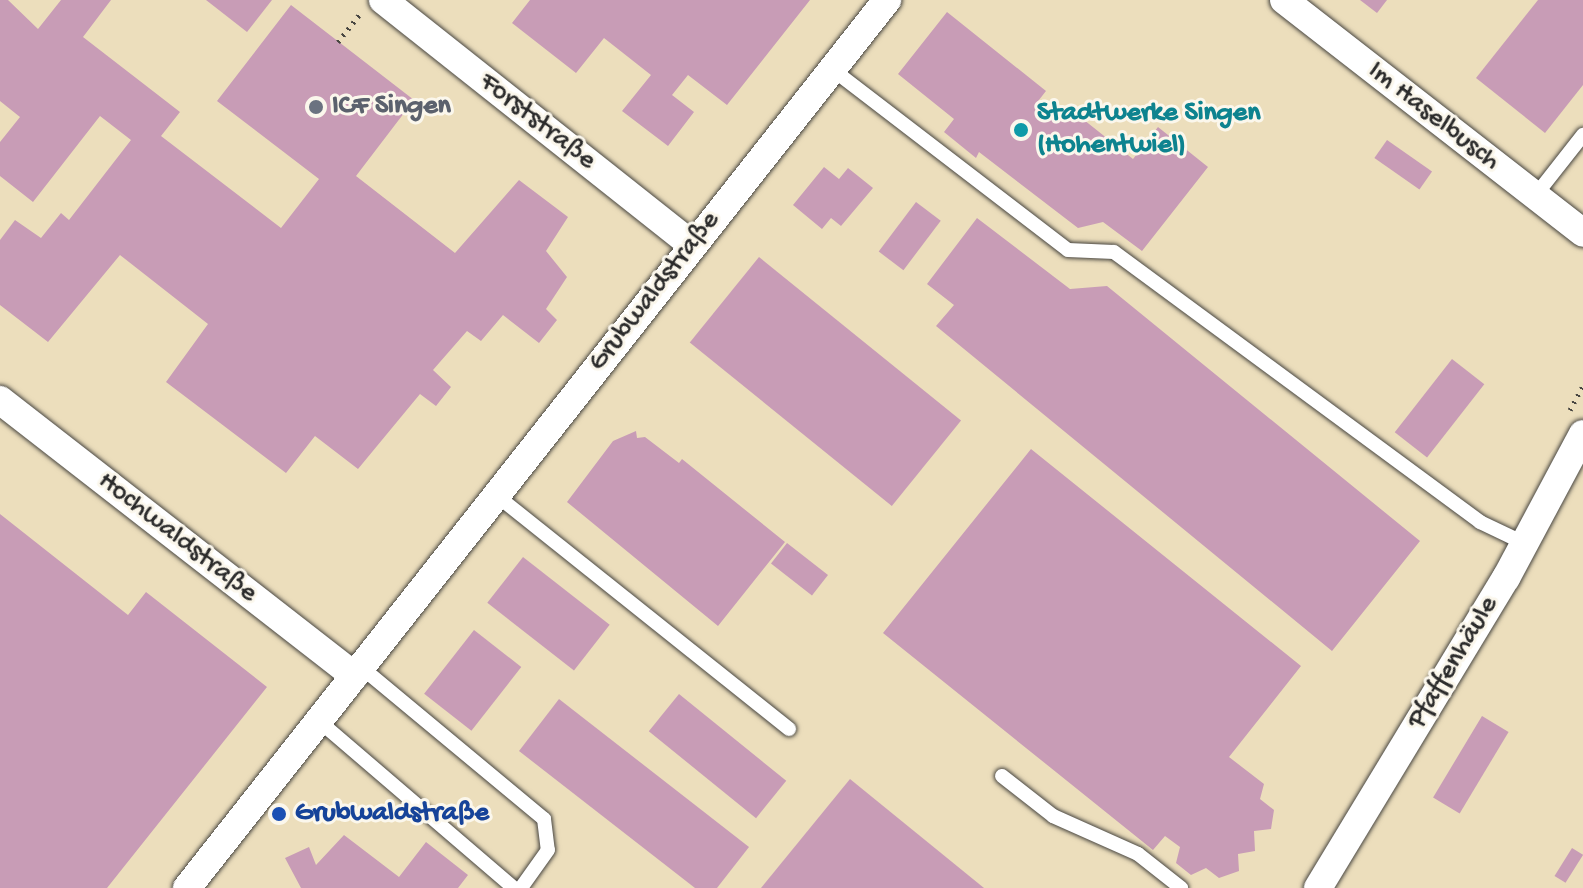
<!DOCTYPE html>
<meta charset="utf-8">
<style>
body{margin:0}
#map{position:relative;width:1583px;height:888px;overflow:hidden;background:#ecdebc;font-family:"Gochi Hand",sans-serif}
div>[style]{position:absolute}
.building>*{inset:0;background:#c89cb6;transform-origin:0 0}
.path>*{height:5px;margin-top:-2.5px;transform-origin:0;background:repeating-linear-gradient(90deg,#484641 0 2px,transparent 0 8px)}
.roads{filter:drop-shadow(0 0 2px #484641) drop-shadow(0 0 2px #484641)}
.lane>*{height:14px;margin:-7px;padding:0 7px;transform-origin:7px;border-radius:7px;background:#fff}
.street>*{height:28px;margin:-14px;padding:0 14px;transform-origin:14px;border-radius:14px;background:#fff}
.dots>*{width:22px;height:22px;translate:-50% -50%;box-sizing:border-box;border:4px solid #fbf7ec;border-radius:50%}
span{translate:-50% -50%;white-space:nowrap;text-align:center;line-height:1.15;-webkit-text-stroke:6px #fbf7ec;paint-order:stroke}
.worship-label{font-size:28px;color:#5b616d;font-weight:700}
.left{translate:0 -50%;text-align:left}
.culture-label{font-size:28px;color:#0d838f;font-weight:700}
.street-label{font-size:28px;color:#2b2b2b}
.transit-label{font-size:28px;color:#164399;font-weight:700}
</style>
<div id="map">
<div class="building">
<div style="clip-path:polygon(0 0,8px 0,38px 29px,61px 0,111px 0,83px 37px,180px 112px,161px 136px,281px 228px,319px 179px,217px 101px,291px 5px,414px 100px,356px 176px,455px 253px,519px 180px,568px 217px,546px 251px,567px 277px,546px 309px,557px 320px,539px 343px,503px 315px,481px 341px,467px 331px,433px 370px,451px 387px,436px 406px,420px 394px,358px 469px,315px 436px,286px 473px,166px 382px,208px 324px,120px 255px,48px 342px,0 305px,0 240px,15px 220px,41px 238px,61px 213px,69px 220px,131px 140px,100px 116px,33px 202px,0 176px,0 142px,20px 117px,0 101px)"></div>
<div style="clip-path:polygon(206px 0,272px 0,247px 32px)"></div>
<div style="clip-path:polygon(530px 0,810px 0,727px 105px,688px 75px,672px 95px,694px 112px,668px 146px,622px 111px,651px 75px,604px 38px,576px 73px,512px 23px)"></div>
<div style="clip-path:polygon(1360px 0,1387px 0,1377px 13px)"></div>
<div style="clip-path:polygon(1538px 0,1583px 0,1583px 85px,1545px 133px,1476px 78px)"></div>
<div style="clip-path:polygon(947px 12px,1046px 91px,1035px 105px,1057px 122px,1069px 108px,1133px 159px,1158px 127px,1208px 167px,1142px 251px,1103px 222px,1078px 228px,979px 152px,976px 158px,944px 132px,954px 119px,898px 74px)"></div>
<div style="left:1387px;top:140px;width:55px;height:22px;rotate:35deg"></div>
<div style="clip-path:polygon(824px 167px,839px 179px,848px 168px,873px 188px,841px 226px,831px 218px,822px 229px,793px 205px)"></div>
<div style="left:916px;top:202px;width:31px;height:62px;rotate:37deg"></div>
<div style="clip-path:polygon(977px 218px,1070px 289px,1107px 286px,1420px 541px,1332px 651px,936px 326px,954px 305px,927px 284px)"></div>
<div style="left:759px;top:257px;width:260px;height:110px;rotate:39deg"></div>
<div style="left:1452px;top:359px;width:41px;height:93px;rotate:38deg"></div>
<div style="clip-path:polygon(636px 431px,637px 438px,645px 437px,679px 463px,682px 459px,785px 542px,718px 626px,567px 502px,613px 441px)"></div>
<div style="clip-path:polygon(1031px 449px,1301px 666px,1229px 757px,1264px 784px,1260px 799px,1274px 810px,1271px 829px,1254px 831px,1255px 851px,1238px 854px,1239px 871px,1219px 878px,1206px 868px,1191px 875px,1176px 863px,1180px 847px,1165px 836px,1153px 850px,883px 633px)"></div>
<div style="clip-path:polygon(0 514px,128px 615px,146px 592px,267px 687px,107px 888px,0 888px)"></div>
<div style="left:787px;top:543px;width:52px;height:26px;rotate:38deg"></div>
<div style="left:523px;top:557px;width:110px;height:58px;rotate:38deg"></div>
<div style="left:474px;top:630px;width:60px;height:81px;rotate:38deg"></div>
<div style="left:679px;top:694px;width:138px;height:48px;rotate:39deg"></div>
<div style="clip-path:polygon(559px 699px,749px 847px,717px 888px,695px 888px,519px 751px)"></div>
<div style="left:1482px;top:716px;width:31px;height:95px;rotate:31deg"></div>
<div style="clip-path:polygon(850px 779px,984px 888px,761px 888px)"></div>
<div style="clip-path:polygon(344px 835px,399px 877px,426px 842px,468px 875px,458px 888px,301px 888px,285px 858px,309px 847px,316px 865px)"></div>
<div style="left:1572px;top:848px;width:13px;height:33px;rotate:32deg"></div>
</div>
<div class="path">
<div style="left:338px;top:42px;width:36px;rotate:-52deg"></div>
<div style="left:1570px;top:410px;width:27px;rotate:-62deg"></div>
</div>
<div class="roads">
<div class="lane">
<div style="left:832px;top:69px;width:297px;rotate:37.5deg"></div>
<div style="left:1068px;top:250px;width:46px;rotate:2.5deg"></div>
<div style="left:1114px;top:252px;width:455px;rotate:36.4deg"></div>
<div style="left:1480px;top:522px;width:49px;rotate:25.5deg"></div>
<div style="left:1535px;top:196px;width:78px;rotate:-51.8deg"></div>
<div style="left:496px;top:495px;width:375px;rotate:38.6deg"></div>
<div style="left:361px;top:667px;width:238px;rotate:39.7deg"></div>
<div style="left:544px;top:819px;width:31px;rotate:83deg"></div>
<div style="left:548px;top:850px;width:47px;rotate:125.4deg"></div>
<div style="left:319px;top:721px;width:257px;rotate:40.6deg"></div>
<div style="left:1002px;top:776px;width:65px;rotate:38.1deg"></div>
<div style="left:1053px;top:816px;width:93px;rotate:24.1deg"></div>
<div style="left:1138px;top:854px;width:55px;rotate:38.3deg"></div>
</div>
<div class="street">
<div style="left:383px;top:0;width:393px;rotate:38.4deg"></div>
<div style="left:1284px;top:0;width:379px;rotate:37.9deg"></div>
<div style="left:0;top:400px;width:449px;rotate:37.9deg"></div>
<div style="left:187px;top:888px;width:1131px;rotate:-51.75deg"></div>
<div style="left:1318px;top:888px;width:363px;rotate:-58.8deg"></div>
<div style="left:1506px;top:578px;width:163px;rotate:-61.9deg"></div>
</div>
</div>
<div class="dots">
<div style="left:316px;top:107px;background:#6b7280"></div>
<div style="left:1021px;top:130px;background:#0f9aa8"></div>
<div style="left:279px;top:814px;background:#1a4fb4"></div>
</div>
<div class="worship-label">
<span class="left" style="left:332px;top:107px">ICF Singen</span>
</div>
<div class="culture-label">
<span class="left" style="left:1037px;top:130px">Stadtwerke Singen<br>(Hohentwiel)</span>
</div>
<div class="street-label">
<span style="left:1433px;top:117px;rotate:38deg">Im Haselbusch</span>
<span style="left:537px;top:122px;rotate:38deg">Forststraße</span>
<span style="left:655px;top:292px;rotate:-52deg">Grubwaldstraße</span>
<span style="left:177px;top:538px;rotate:38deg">Hochwaldstraße</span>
<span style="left:1454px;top:663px;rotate:-59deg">Pfaffenhäule</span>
</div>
<div class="transit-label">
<span class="left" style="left:295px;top:814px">Grubwaldstraße</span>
</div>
</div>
